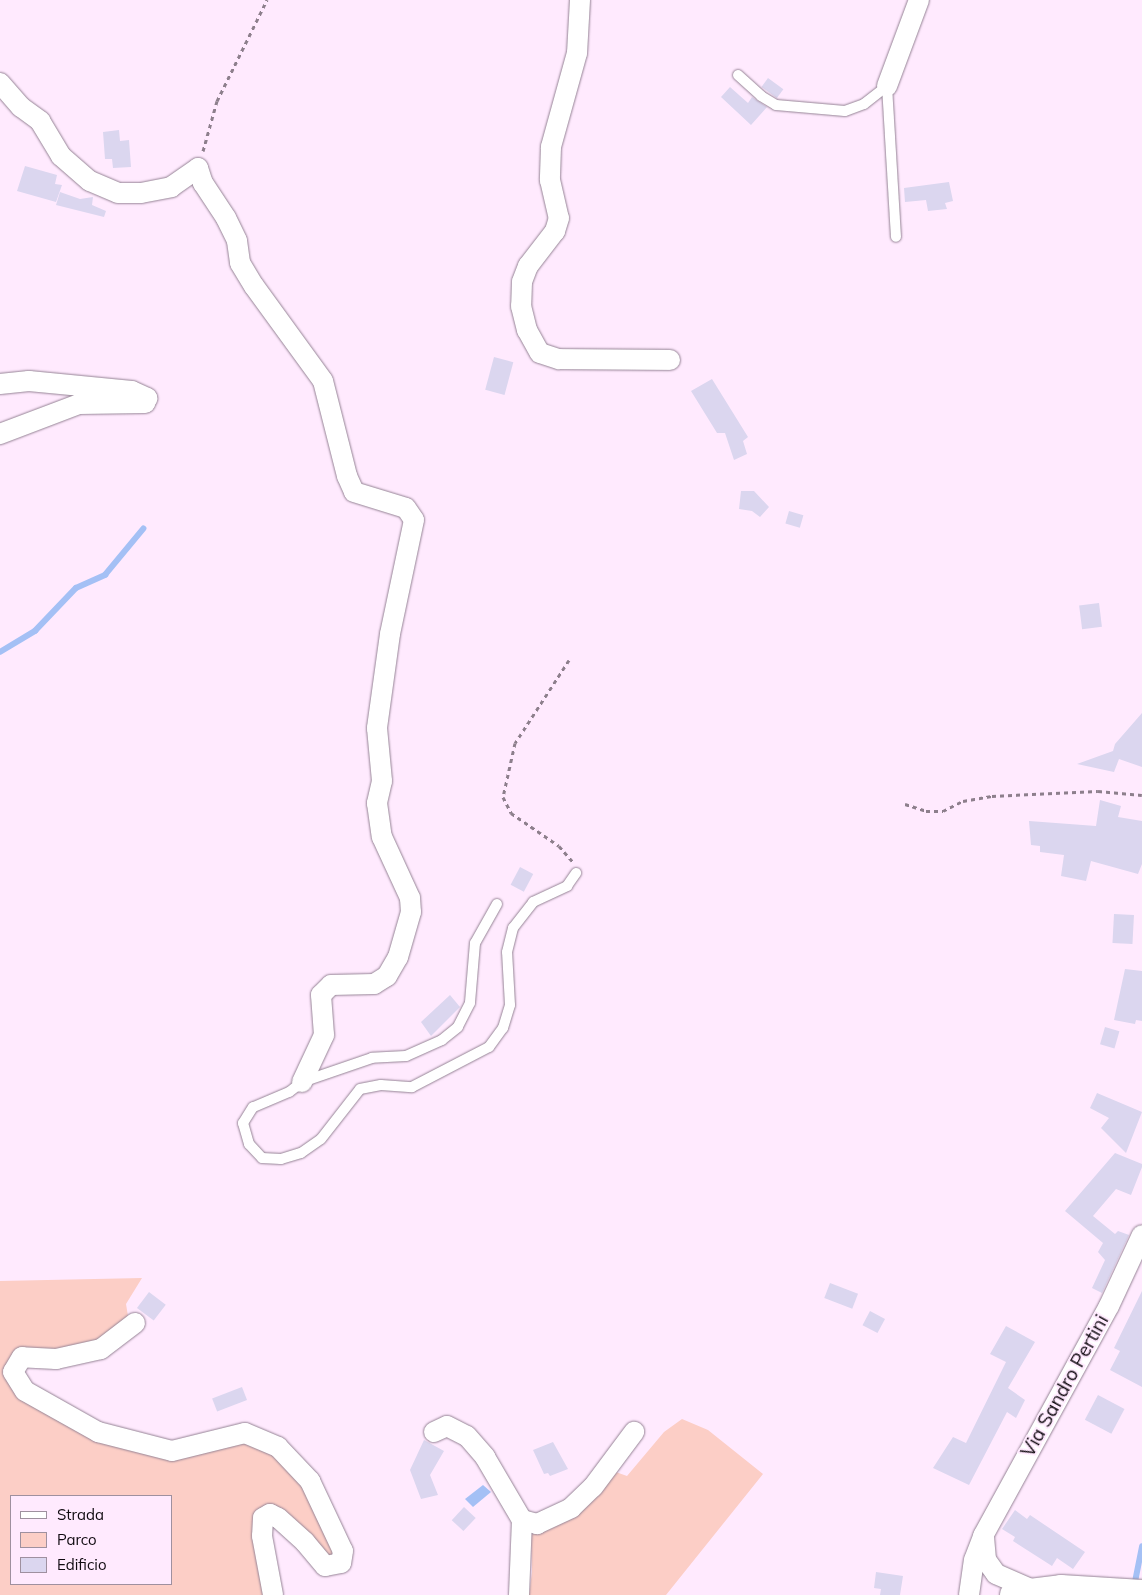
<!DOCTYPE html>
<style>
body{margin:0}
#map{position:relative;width:1142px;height:1595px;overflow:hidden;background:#ffeafe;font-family:Mulish,sans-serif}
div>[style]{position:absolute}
.green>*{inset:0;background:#fccec6}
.water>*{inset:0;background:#a4c0f5}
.stream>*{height:5.5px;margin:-2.75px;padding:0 2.75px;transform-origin:2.75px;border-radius:2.75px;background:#a4c0f5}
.building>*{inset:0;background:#dbd6ef;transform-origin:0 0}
.path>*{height:3px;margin-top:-1.5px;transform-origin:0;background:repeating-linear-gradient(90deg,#8d7f8c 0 4px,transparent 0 8px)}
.roads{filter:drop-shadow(0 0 1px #958395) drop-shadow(0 0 1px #958395)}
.service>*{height:10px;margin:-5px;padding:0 5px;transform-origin:5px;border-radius:5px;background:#fff}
.minor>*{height:20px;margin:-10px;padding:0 10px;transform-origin:10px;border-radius:10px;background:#fff}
.secondary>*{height:28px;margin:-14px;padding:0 14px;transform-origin:14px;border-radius:14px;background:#fff}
span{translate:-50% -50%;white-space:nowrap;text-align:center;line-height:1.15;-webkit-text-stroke:4px #ffeafe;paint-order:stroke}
.street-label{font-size:19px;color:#100a10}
.legend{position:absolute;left:10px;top:1495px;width:162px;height:90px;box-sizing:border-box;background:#ffeafe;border:1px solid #9f909f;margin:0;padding:6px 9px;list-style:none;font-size:15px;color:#100a10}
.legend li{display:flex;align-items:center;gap:10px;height:25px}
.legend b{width:25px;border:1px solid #9f909f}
</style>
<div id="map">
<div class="green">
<div style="clip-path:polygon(evenodd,142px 1278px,126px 1304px,128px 1316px,98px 1342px,52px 1352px,17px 1354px,23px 1398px,176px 1456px,244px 1440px,276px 1453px,306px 1486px,335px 1550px,334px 1557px,327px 1558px,266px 1507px,267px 1595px,0 1595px,0 1281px,142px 1278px,11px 1496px,171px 1496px,171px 1584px,11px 1584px,11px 1496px)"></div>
<div style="clip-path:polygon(682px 1419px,708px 1430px,763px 1474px,666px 1595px,529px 1595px,532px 1572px,531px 1535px,576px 1517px,613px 1471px,627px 1476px,664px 1432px)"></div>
</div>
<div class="water">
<div style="clip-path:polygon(483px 1485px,491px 1492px,473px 1507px,465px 1499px)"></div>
</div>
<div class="stream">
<div style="left:0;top:652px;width:41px;rotate:-31deg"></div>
<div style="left:35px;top:631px;width:59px;rotate:-46.4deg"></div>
<div style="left:76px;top:588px;width:32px;rotate:-24deg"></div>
<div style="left:105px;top:575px;width:60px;rotate:-50.4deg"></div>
<div style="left:1134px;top:1587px;width:41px;rotate:-78.7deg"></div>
</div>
<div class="building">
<div style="left:768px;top:78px;width:19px;height:11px;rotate:36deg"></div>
<div style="clip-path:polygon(730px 87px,748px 103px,752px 97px,767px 107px,751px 125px,721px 97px)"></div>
<div style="clip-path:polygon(119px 130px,120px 141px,129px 140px,131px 167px,113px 168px,112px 159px,105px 159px,103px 132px)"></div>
<div style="clip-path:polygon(25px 166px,57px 175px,55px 184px,62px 185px,56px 202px,17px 191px)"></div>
<div style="clip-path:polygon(949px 182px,953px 201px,945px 203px,947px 209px,928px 211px,926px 200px,905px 202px,904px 188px)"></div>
<div style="clip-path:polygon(60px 192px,80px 199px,93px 197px,92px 205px,106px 211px,104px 217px,56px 205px)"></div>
<div style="left:494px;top:357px;width:20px;height:34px;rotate:15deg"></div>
<div style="clip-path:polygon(712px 379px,748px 437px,743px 441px,747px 454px,734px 460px,725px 433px,717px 433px,691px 391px)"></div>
<div style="clip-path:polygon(741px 491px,754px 491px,769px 507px,760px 517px,752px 511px,739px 509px)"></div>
<div style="left:789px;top:511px;width:15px;height:13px;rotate:16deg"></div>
<div style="left:1099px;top:603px;width:24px;height:20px;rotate:83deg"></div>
<div style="clip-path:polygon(1142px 713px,1142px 767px,1119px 759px,1114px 772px,1077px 764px,1113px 751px,1115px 744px)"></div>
<div style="clip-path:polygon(1100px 800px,1121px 806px,1118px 817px,1142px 821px,1142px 864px,1138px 874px,1091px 861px,1086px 881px,1061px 876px,1064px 855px,1040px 852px,1040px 846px,1031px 845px,1029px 821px,1096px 826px)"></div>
<div style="left:520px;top:867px;width:15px;height:20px;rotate:28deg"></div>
<div style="left:1114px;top:914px;width:20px;height:29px;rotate:3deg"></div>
<div style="clip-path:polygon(1125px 969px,1142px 971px,1142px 1021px,1136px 1020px,1135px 1024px,1114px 1020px)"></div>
<div style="clip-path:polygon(450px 995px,460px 1007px,431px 1036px,421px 1022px)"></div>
<div style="left:1105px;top:1027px;width:15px;height:18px;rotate:16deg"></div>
<div style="clip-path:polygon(1097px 1093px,1142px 1112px,1126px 1153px,1101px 1128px,1109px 1118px,1090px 1108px)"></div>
<div style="clip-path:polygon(1115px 1153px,1142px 1164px,1142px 1167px,1131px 1195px,1116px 1189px,1093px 1216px,1115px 1234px,1118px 1231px,1129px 1235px,1102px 1293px,1092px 1288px,1105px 1260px,1098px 1252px,1103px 1243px,1065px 1211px)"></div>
<div style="left:830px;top:1283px;width:30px;height:16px;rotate:21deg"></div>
<div style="clip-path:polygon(1142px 1291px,1142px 1387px,1110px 1370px,1120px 1351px,1114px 1348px)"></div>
<div style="left:149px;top:1292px;width:21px;height:20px;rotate:37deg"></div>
<div style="left:870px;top:1311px;width:17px;height:16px;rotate:28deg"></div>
<div style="clip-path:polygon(1006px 1326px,1035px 1342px,1008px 1388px,1025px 1400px,1016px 1418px,1007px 1412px,969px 1485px,933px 1468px,953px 1437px,966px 1443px,1006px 1362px,990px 1354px)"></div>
<div style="left:242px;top:1387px;width:14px;height:32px;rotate:69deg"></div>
<div style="left:1098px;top:1395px;width:30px;height:28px;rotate:28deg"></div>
<div style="clip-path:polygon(424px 1440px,444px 1451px,430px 1475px,438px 1495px,421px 1499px,410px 1470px)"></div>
<div style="clip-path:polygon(553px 1442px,568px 1469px,550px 1476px,548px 1473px,544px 1474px,533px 1450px)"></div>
<div style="left:464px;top:1507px;width:16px;height:18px;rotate:43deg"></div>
<div style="clip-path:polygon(1015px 1510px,1027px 1519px,1030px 1515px,1085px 1552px,1073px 1569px,1057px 1558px,1052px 1566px,1013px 1541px,1015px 1537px,1002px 1529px)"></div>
<div style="clip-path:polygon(876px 1572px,903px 1576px,900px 1595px,880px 1595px,881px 1589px,874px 1588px)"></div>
</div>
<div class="path">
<div style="left:203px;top:151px;width:52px;rotate:-74.4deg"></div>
<div style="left:217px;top:101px;width:113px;rotate:-63.7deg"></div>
<div style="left:569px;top:660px;width:99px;rotate:123deg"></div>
<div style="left:515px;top:743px;width:55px;rotate:102.5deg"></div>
<div style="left:503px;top:797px;width:18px;rotate:63deg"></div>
<div style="left:511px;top:813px;width:58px;rotate:34.5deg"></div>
<div style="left:559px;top:846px;width:21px;rotate:49deg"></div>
<div style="left:905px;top:804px;width:22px;rotate:18deg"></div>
<div style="left:926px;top:811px;width:17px"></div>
<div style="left:943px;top:811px;width:22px;rotate:-27deg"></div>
<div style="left:963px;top:801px;width:29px;rotate:-10deg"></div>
<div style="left:992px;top:796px;width:106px;rotate:-2.7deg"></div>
<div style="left:1098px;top:791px;width:44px;rotate:5.2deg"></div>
</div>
<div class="roads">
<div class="service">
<div style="left:738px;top:75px;width:31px;rotate:42deg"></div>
<div style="left:761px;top:96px;width:17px;rotate:31deg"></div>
<div style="left:776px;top:105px;width:69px;rotate:5deg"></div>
<div style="left:845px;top:111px;width:20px;rotate:-20deg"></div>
<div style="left:864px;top:104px;width:29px;rotate:-38deg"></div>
<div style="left:887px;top:86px;width:151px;rotate:86.6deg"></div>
<div style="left:497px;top:904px;width:45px;rotate:119.4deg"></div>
<div style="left:475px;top:943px;width:60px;rotate:94.8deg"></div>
<div style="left:470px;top:1003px;width:27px;rotate:117deg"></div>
<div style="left:458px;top:1027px;width:21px;rotate:141deg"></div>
<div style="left:442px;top:1040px;width:39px;rotate:156deg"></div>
<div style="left:406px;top:1056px;width:34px;rotate:177deg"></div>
<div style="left:372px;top:1058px;width:74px;rotate:161.1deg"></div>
<div style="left:302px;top:1082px;width:16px;rotate:142deg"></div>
<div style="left:289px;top:1092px;width:39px;rotate:157deg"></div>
<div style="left:253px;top:1107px;width:19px;rotate:122deg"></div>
<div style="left:243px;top:1123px;width:22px;rotate:74deg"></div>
<div style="left:249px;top:1144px;width:19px;rotate:47deg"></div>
<div style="left:262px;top:1158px;width:19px;rotate:3deg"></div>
<div style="left:281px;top:1159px;width:21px;rotate:-17deg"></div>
<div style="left:301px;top:1153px;width:24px;rotate:-35deg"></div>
<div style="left:321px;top:1139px;width:63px;rotate:-52deg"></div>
<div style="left:360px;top:1089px;width:21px;rotate:-11deg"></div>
<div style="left:381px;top:1085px;width:31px;rotate:4deg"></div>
<div style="left:412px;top:1087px;width:87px;rotate:-27.5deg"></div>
<div style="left:489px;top:1047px;width:24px;rotate:-54deg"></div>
<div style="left:503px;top:1028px;width:24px;rotate:-73deg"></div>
<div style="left:510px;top:1005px;width:53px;rotate:-93.2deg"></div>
<div style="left:507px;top:952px;width:25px;rotate:-76deg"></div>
<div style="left:513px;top:928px;width:33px;rotate:-52deg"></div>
<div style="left:533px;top:902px;width:38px;rotate:-25deg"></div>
<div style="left:567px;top:886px;width:16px;rotate:-55deg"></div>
</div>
<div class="minor">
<div style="left:580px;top:0;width:53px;rotate:93.2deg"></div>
<div style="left:577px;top:53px;width:98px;rotate:105.5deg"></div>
<div style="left:551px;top:147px;width:33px;rotate:92deg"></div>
<div style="left:550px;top:180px;width:39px;rotate:77deg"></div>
<div style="left:559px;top:218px;width:14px;rotate:107deg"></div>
<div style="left:555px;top:231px;width:44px;rotate:127.6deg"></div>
<div style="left:528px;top:266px;width:17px;rotate:111deg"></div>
<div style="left:522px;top:282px;width:24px;rotate:92deg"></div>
<div style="left:521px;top:306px;width:25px;rotate:76deg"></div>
<div style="left:527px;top:330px;width:26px;rotate:61deg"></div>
<div style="left:540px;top:353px;width:20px;rotate:18deg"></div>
<div style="left:559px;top:359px;width:111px;rotate:0.5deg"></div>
<div style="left:0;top:83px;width:32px;rotate:49deg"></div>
<div style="left:21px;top:107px;width:24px;rotate:36deg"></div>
<div style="left:40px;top:121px;width:41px;rotate:59deg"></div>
<div style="left:61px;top:156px;width:38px;rotate:41deg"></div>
<div style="left:90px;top:181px;width:30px;rotate:23deg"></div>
<div style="left:118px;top:193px;width:23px"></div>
<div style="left:141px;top:193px;width:31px;rotate:-11deg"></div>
<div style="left:171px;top:187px;width:33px;rotate:-35deg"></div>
<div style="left:198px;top:168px;width:16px;rotate:72deg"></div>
<div style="left:203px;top:183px;width:42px;rotate:56.7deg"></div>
<div style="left:226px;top:218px;width:25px;rotate:64deg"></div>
<div style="left:237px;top:241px;width:22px;rotate:82deg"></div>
<div style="left:240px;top:263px;width:27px;rotate:59deg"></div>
<div style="left:254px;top:286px;width:117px;rotate:54deg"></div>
<div style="left:323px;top:381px;width:98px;rotate:75.8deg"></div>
<div style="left:347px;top:476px;width:17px;rotate:66deg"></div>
<div style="left:354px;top:492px;width:54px;rotate:17.1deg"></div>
<div style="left:406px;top:508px;width:14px;rotate:56deg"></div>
<div style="left:414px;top:520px;width:116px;rotate:101.9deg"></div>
<div style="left:390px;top:634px;width:95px;rotate:97.9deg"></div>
<div style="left:377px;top:728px;width:53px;rotate:84.6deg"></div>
<div style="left:382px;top:781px;width:23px;rotate:103deg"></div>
<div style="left:377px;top:803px;width:34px;rotate:82deg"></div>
<div style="left:382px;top:837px;width:67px;rotate:65.3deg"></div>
<div style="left:410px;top:898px;width:14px;rotate:86deg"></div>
<div style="left:411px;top:912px;width:47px;rotate:106.1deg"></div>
<div style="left:398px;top:957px;width:22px;rotate:120deg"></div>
<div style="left:387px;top:976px;width:15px;rotate:148deg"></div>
<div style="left:374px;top:984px;width:43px;rotate:178.7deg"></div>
<div style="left:331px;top:985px;width:14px;rotate:135deg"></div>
<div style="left:321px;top:995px;width:40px;rotate:85.7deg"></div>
<div style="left:324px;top:1035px;width:52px;rotate:115.1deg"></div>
<div style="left:887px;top:86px;width:92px;rotate:-69.6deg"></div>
<div style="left:0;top:384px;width:29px;rotate:-6deg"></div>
<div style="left:29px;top:381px;width:103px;rotate:5.5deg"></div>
<div style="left:132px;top:391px;width:17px;rotate:25deg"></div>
<div style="left:147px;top:398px;width:5px;rotate:112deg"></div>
<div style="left:145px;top:403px;width:66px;rotate:179.1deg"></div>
<div style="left:79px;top:404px;width:85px;rotate:159.2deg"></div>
<div style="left:135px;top:1323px;width:43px;rotate:142.6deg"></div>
<div style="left:101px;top:1349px;width:46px;rotate:167.5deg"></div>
<div style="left:56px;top:1359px;width:34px;rotate:-177deg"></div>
<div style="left:22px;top:1357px;width:17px;rotate:121deg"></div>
<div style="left:13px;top:1372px;width:22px;rotate:58deg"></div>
<div style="left:25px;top:1391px;width:84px;rotate:29.3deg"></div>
<div style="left:98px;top:1432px;width:76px;rotate:14.4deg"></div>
<div style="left:172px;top:1451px;width:75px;rotate:-13.9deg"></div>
<div style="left:245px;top:1433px;width:36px;rotate:23deg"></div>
<div style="left:278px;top:1447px;width:47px;rotate:46.7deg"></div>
<div style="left:310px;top:1481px;width:77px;rotate:64.8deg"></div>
<div style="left:343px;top:1551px;width:12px;rotate:99deg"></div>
<div style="left:341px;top:1563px;width:16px;rotate:169deg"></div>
<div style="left:325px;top:1566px;width:31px;rotate:-130deg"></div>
<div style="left:305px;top:1542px;width:36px;rotate:-138deg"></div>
<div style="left:278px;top:1518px;width:9px;rotate:-153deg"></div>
<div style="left:270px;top:1514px;width:8px;rotate:150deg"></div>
<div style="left:263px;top:1518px;width:18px;rotate:93deg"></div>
<div style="left:262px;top:1536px;width:60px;rotate:79.4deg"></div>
<div style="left:434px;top:1432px;width:14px;rotate:-25deg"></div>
<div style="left:447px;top:1426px;width:22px;rotate:27deg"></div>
<div style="left:467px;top:1436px;width:28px;rotate:49deg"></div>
<div style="left:485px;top:1457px;width:73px;rotate:59.6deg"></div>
<div style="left:522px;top:1520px;width:75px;rotate:92.3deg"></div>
<div style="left:522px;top:1520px;width:16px;rotate:15deg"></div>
<div style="left:537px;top:1524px;width:38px;rotate:-25deg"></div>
<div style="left:571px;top:1508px;width:30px;rotate:-44deg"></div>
<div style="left:593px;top:1487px;width:69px;rotate:-53.3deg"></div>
<div style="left:984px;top:1537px;width:23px;rotate:85deg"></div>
<div style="left:986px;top:1560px;width:17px;rotate:54deg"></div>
<div style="left:996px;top:1574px;width:40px;rotate:23.4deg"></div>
<div style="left:969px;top:1595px;width:35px;rotate:-82deg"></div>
<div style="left:974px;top:1560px;width:26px;rotate:-69deg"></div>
<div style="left:983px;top:1536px;width:262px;rotate:-61.3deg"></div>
<div style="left:1109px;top:1306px;width:78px;rotate:-65.1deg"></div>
</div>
<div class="secondary">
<div style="left:1014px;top:1595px;width:47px;rotate:-7.3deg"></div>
<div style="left:1061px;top:1589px;width:81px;rotate:3.5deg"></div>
</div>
</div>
<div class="street-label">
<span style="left:1065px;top:1386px;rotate:-61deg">Via Sandro Pertini</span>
</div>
<ul class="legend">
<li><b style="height:6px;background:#fff"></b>Strada</li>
<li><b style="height:14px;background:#fccec6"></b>Parco</li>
<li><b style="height:14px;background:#dbd6ef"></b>Edificio</li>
</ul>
</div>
